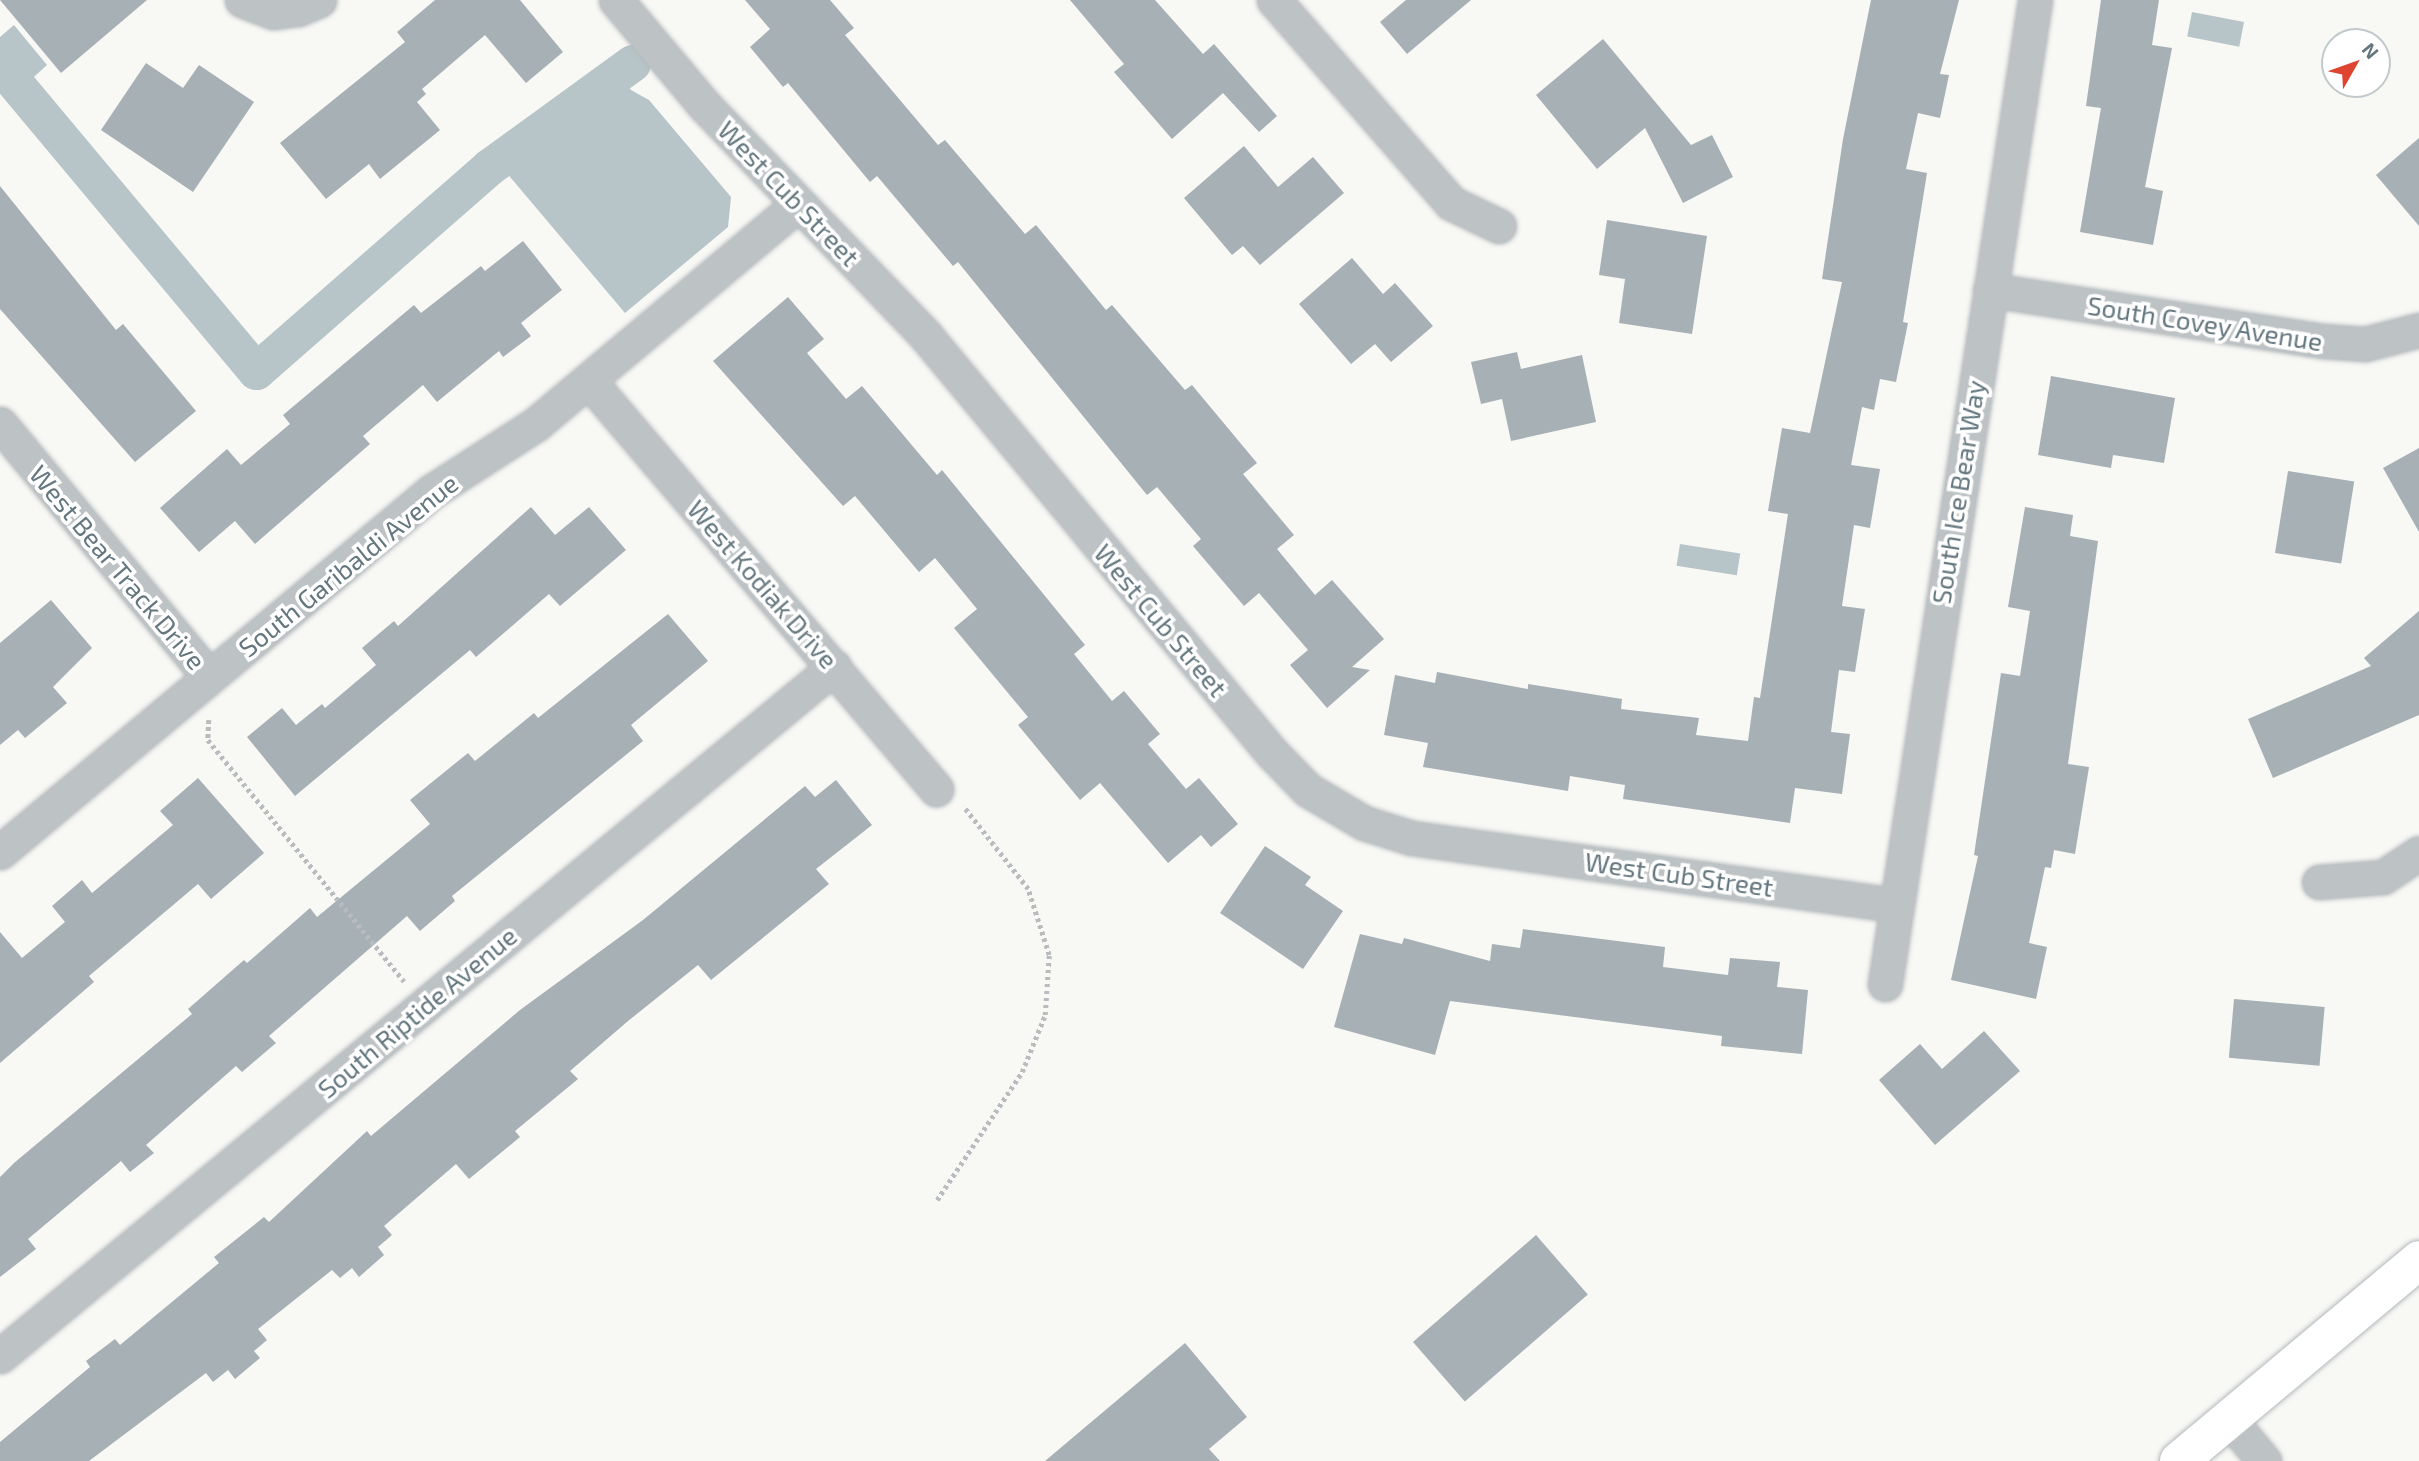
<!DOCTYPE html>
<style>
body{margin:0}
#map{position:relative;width:2419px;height:1461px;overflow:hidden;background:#f8f8f5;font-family:"Exo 2",sans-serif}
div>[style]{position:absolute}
.water>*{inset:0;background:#b7c5c8;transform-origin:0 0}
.canal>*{height:37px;margin:-18.5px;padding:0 18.5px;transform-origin:18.5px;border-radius:18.5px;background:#b7c5c8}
.building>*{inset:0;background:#a6b0b5;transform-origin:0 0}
.path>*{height:4.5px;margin-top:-2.25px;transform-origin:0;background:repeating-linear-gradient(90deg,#b8bcbe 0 3.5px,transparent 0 7px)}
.roads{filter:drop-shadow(0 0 2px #b3b9bc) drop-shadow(0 0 2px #b3b9bc)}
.street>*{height:33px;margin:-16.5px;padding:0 16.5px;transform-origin:16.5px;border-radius:16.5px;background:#bdc3c5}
.primary>*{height:38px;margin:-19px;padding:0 19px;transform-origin:19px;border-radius:19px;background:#fff}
span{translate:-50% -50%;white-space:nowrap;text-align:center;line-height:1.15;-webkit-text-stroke:7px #fff;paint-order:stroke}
.street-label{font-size:26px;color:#64777f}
.north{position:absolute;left:2321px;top:28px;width:70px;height:70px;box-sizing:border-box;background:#fff;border:2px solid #c1c9cc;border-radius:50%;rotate:50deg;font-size:19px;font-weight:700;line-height:28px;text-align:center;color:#64777f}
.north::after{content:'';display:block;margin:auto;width:24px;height:32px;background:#de4430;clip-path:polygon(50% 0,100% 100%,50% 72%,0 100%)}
</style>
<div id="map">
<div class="water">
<div style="left:2192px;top:12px;width:53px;height:25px;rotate:11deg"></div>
<div style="clip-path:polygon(14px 25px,47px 65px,26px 84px,0 53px,0 37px)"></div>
<div style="clip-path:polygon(608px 63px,631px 90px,649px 100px,731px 197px,728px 227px,625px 313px,494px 158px)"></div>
<div style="left:1680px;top:544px;width:61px;height:22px;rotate:9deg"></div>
</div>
<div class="canal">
<div style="left:0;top:65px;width:399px;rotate:50.1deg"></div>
<div style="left:256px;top:371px;width:310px;rotate:-41.2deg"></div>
<div style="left:489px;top:167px;width:177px;rotate:-36deg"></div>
</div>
<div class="building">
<div style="clip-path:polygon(0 0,147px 0,61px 73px)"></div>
<div style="clip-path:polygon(435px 0,520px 0,563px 52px,526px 83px,485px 35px,422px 89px,426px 94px,417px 102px,440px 130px,380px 179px,369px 164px,326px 199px,280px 143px,405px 42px,397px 32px)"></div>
<div style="clip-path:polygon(745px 0,830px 0,854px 28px,845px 35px,938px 145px,945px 140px,1025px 234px,1036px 225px,1106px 310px,1112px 305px,1185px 390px,1192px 385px,1257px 463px,1243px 474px,1294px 535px,1277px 549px,1315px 595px,1332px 580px,1384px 639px,1352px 667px,1370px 670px,1327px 708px,1290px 665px,1308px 650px,1259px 593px,1244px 606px,1193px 546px,1201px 539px,1157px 487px,1147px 495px,958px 262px,953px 266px,877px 176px,870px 182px,788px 83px,783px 87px,750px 47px,770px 29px)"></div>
<div style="clip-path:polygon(1070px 0,1155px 0,1203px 54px,1214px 44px,1277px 116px,1259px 132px,1223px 93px,1172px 139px,1114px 72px,1124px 64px)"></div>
<div style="clip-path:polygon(1406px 0,1471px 0,1407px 54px,1380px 22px)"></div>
<div style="clip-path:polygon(1871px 0,1959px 0,1940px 74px,1949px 75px,1940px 118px,1918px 113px,1906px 169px,1927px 173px,1903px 322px,1908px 323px,1896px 382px,1880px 379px,1874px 410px,1862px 407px,1851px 465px,1880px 469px,1870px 528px,1854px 525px,1842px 606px,1865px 609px,1855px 672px,1839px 670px,1831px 732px,1850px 734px,1842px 794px,1795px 788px,1790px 823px,1623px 799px,1625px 785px,1570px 776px,1568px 791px,1423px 767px,1428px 743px,1384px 735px,1395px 675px,1435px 683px,1437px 672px,1528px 689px,1528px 684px,1622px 699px,1621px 709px,1699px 718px,1696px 735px,1748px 741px,1754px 697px,1760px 698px,1788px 514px,1768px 511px,1782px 428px,1810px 433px,1842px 282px,1822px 279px,1843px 139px)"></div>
<div style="clip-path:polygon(2101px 0,2159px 0,2152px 45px,2172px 48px,2145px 187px,2163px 191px,2153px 245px,2080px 232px,2101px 108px,2086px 106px)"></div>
<div style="clip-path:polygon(1603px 39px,1691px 145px,1712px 135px,1733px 177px,1683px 203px,1645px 128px,1597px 169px,1536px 95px)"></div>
<div style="clip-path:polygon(146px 63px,183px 88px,199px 65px,254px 102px,193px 192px,101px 130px)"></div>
<div style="clip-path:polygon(2419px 138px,2419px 226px,2376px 175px)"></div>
<div style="clip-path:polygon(1244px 146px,1278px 187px,1313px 157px,1344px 193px,1260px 265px,1243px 246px,1232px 255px,1184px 198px)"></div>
<div style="clip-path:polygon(0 186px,116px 330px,123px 324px,196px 411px,135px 462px,0 309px)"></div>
<div style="clip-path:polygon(1607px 220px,1707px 236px,1692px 334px,1619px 323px,1625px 279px,1599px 275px)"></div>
<div style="clip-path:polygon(523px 241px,562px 290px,521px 323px,531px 336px,503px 357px,499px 351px,437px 402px,423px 385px,363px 436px,370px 444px,255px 544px,235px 521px,199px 552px,160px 508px,227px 449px,241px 465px,290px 424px,283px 415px,414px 305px,421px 313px,481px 266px,485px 271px)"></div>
<div style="clip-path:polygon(1352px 258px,1383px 294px,1395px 283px,1433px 326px,1391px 362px,1375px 344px,1351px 364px,1299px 304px)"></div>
<div style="clip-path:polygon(788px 297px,824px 339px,807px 353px,846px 399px,862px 386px,937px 475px,942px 470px,1085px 645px,1074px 654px,1112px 701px,1124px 691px,1160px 734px,1148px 744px,1186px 789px,1199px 778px,1238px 824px,1211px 847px,1201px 835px,1168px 863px,1100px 783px,1080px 800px,1018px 725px,1028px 717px,954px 628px,977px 609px,935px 558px,919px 572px,855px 496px,843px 506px,713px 361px)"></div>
<div style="clip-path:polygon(1517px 352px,1521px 369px,1582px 355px,1596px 422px,1511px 441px,1502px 399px,1481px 404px,1471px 362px)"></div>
<div style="clip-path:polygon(2051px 376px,2175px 398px,2164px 463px,2113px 455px,2111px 468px,2038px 455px)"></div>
<div style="clip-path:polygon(2419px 448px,2419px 532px,2383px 468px)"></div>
<div style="left:2288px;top:471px;width:67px;height:83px;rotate:9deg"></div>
<div style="clip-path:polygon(531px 507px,555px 535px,589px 507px,626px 550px,560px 606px,549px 594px,476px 657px,470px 650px,295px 796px,247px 737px,282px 708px,296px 725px,322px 704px,325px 708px,376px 665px,362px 648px,394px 621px,398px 626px)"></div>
<div style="clip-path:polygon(2025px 507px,2073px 515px,2070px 536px,2098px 541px,2068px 764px,2089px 767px,2075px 854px,2054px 850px,2051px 868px,2045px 867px,2029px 943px,2047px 947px,2036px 999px,1951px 980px,1978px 856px,1974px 855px,2001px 673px,2020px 676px,2030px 611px,2008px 607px)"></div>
<div style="clip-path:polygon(51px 600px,92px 648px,53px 687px,67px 703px,25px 738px,18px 730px,0 745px,0 643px)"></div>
<div style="clip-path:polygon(2419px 611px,2419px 715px,2273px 778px,2248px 719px,2371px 666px,2364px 658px)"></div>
<div style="clip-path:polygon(668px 614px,708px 661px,631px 725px,643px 741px,452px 896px,455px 901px,420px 931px,407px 916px,269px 1036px,276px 1043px,242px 1072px,236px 1066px,146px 1145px,154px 1153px,130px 1172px,121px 1161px,28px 1239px,36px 1249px,0 1277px,0 1177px,14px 1163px,192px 1014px,188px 1009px,244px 960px,247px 963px,310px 908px,317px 917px,430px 824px,410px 800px,468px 753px,475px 761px,534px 713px,538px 718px)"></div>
<div style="clip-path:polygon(198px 778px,264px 853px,211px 899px,198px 884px,89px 976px,94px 982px,0 1063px,0 932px,22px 958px,65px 922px,52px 906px,82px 880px,92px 893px,173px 825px,160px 811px)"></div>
<div style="clip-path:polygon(836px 780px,872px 825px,816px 869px,829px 884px,711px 980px,698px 965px,628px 1021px,570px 1071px,578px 1079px,515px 1131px,520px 1137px,469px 1179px,456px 1164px,384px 1226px,392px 1235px,378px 1247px,384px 1255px,359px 1277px,352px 1268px,340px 1278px,332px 1270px,258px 1329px,267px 1340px,254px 1351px,260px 1358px,235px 1379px,228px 1370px,213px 1382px,206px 1373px,89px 1461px,0 1461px,0 1442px,90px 1367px,86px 1361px,115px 1339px,120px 1345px,219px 1263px,214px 1257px,264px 1217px,269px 1222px,367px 1131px,371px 1136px,520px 1010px,643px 920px,805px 786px,815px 797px)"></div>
<div style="clip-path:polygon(1265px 846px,1311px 877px,1305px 885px,1343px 911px,1303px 969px,1220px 913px)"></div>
<div style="clip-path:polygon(1523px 929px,1665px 947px,1663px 967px,1728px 975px,1730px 958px,1780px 962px,1777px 987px,1808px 990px,1802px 1054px,1721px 1046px,1722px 1036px,1450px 1001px,1435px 1055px,1334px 1027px,1360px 934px,1402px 944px,1404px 938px,1490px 961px,1492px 944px,1520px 948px)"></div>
<div style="left:2234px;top:999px;width:91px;height:59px;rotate:5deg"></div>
<div style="clip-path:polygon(1984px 1031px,2020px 1071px,1935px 1145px,1879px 1080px,1920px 1044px,1942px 1069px)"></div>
<div style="left:1536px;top:1235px;width:79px;height:163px;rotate:49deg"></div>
<div style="clip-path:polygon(1185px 1343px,1247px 1417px,1209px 1449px,1220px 1461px,1045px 1461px)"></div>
</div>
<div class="path">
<div style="left:209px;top:720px;width:20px;rotate:93deg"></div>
<div style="left:208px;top:740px;width:311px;rotate:50.9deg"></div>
<div style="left:937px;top:1200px;width:154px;rotate:-56.4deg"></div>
<div style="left:1022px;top:1072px;width:61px;rotate:-68deg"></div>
<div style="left:1045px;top:1015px;width:60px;rotate:-86.2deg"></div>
<div style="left:1049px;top:955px;width:69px;rotate:-107.7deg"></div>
<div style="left:1028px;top:889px;width:105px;rotate:-128.1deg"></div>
</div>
<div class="roads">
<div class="street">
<div style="left:242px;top:0;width:33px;rotate:21deg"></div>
<div style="left:273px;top:12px;width:25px;rotate:-7deg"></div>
<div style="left:298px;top:9px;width:23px;rotate:-23deg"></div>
<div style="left:616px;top:0;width:137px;rotate:50deg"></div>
<div style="left:704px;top:105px;width:320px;rotate:46.1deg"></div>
<div style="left:926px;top:336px;width:540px;rotate:50.33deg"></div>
<div style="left:1271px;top:752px;width:53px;rotate:45.8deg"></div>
<div style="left:1308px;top:790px;width:65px;rotate:30.5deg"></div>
<div style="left:1364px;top:823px;width:50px;rotate:17.4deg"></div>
<div style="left:1412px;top:838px;width:487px;rotate:7.9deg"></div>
<div style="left:1274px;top:0;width:269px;rotate:48.9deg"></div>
<div style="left:1451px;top:203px;width:53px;rotate:25.6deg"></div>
<div style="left:1990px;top:290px;width:337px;rotate:8.7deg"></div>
<div style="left:2323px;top:341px;width:42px;rotate:4.1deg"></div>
<div style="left:2365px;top:344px;width:56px;rotate:-14.5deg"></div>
<div style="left:589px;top:381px;width:536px;rotate:49.62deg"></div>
<div style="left:0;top:424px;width:328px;rotate:50.4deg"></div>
<div style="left:0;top:852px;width:562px;rotate:-39.87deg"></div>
<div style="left:431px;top:492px;width:125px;rotate:-32.9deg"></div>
<div style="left:536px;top:424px;width:342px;rotate:-40deg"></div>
<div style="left:2319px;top:882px;width:64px;rotate:-4.5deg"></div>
<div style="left:2383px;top:877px;width:43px;rotate:-33.7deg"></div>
<div style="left:1885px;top:984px;width:995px;rotate:-81.33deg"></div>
<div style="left:0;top:1356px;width:1082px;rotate:-39.56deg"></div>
<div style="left:2229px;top:1419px;width:55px;rotate:50.2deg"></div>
</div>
<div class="primary">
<div style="left:2179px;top:1461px;width:313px;rotate:-39.9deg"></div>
</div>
</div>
<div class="street-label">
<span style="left:789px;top:193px;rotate:46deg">West Cub Street</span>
<span style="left:2205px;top:323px;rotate:9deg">South Covey Avenue</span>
<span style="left:1958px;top:492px;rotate:-81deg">South Ice Bear Way</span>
<span style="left:348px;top:565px;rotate:-39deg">South Garibaldi Avenue</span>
<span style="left:118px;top:567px;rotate:50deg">West Bear Track Drive</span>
<span style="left:763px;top:584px;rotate:49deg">West Kodiak Drive</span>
<span style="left:1161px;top:620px;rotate:50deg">West Cub Street</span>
<span style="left:1679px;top:874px;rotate:8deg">West Cub Street</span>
<span style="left:417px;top:1012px;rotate:-40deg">South Riptide Avenue</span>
</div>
<div class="north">N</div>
</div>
